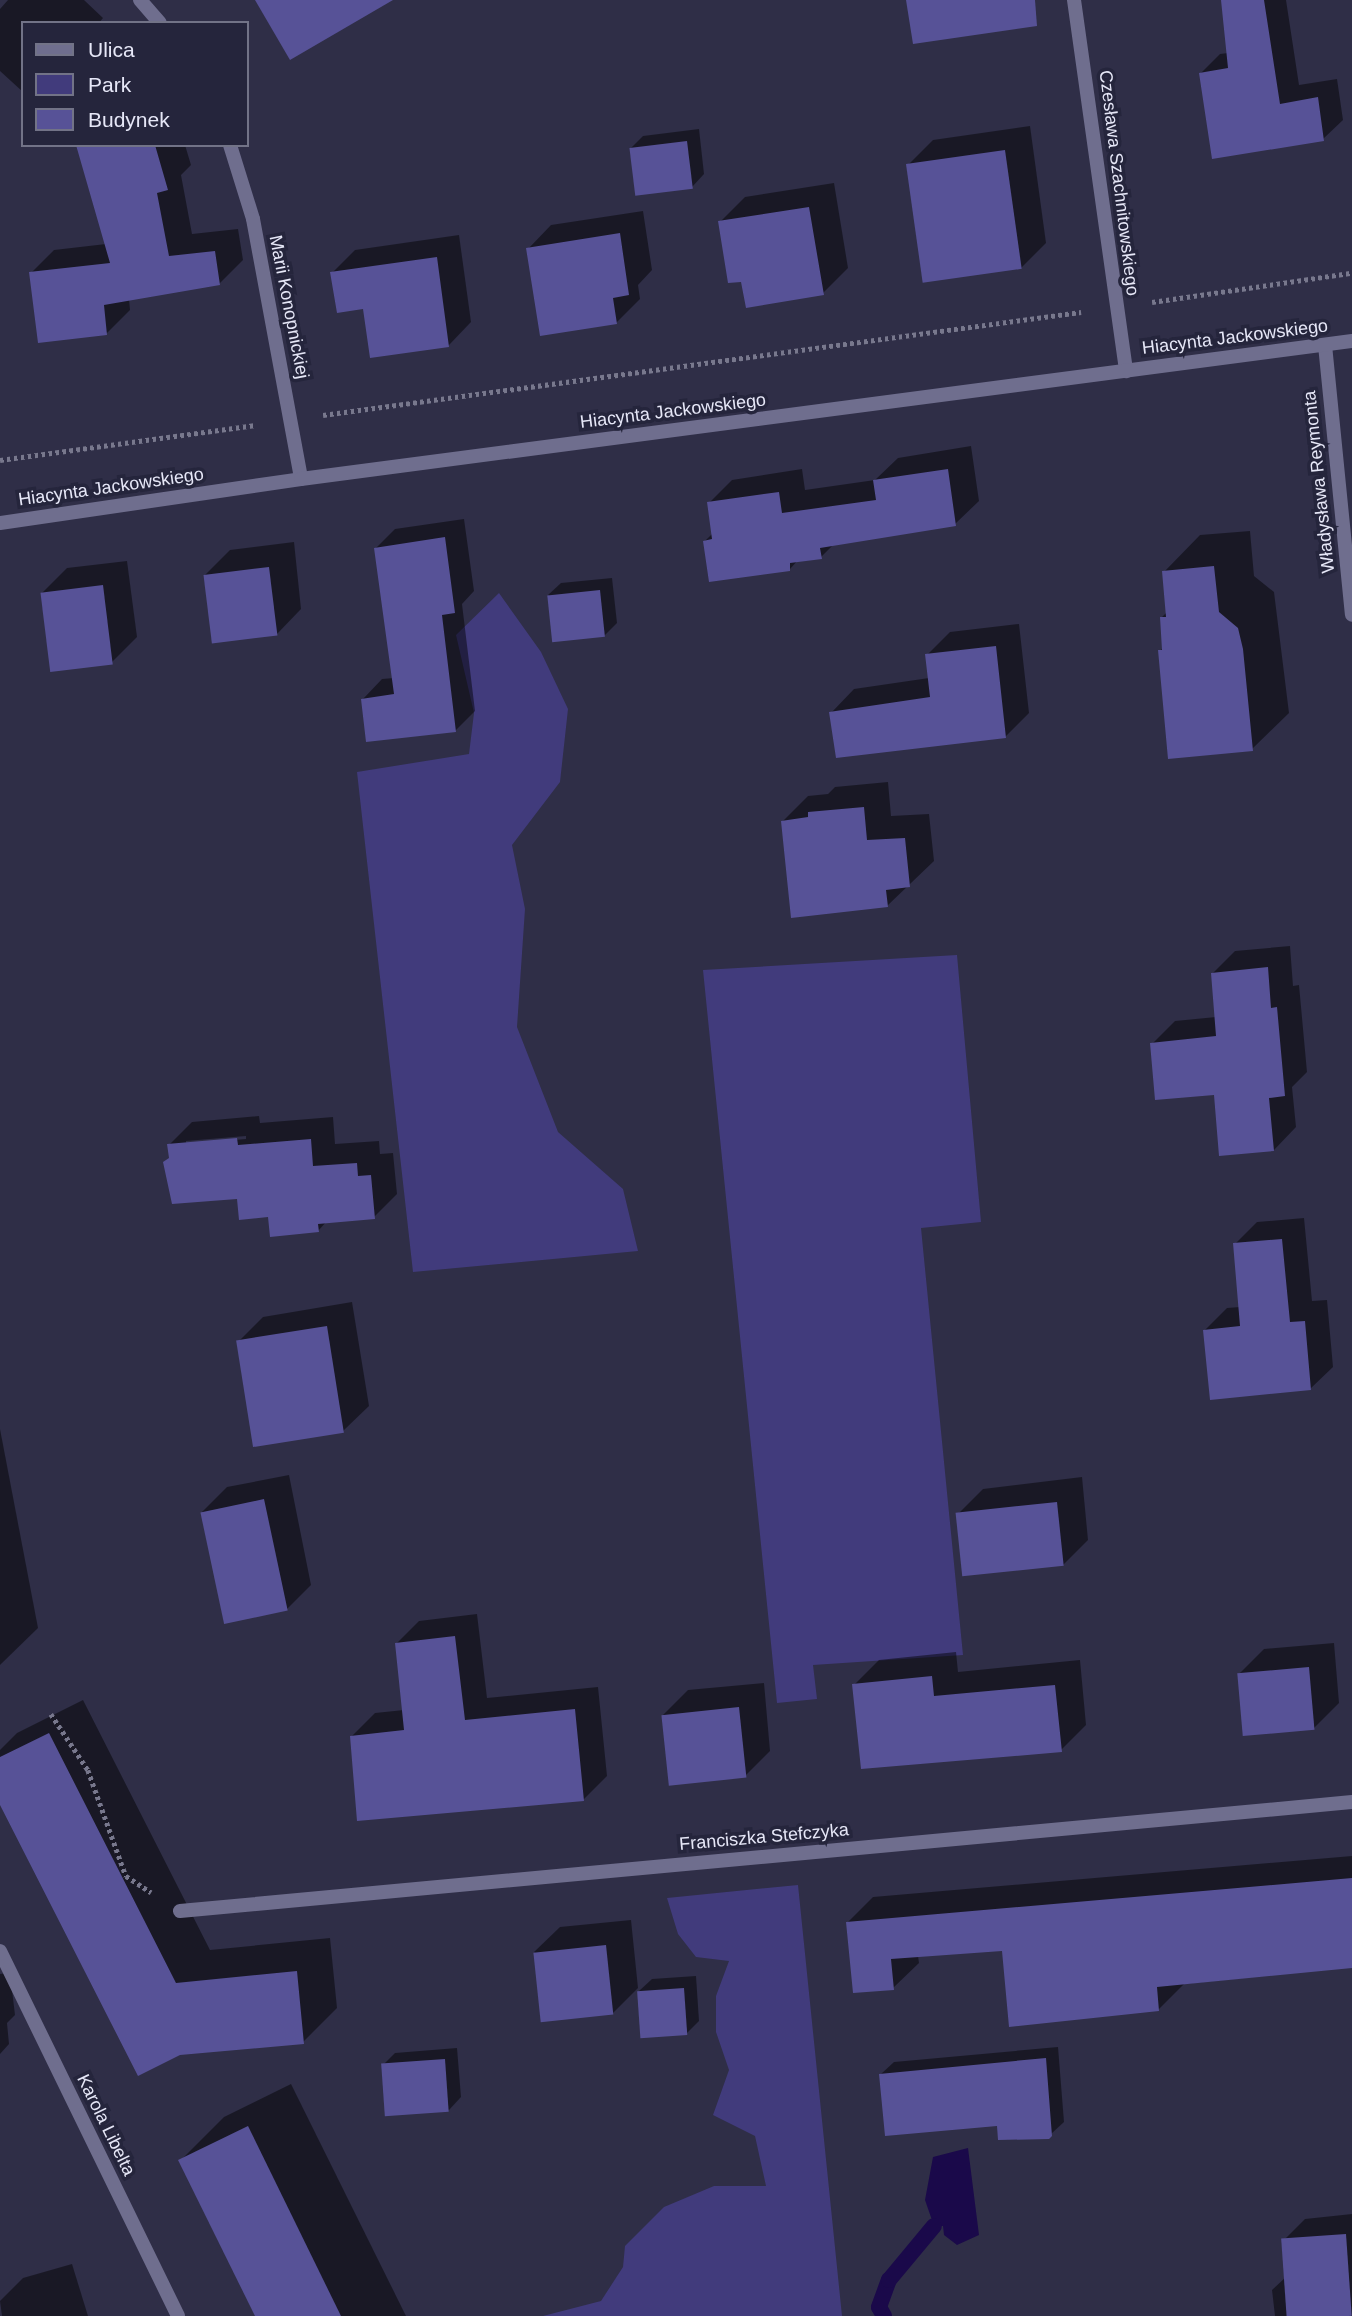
<!DOCTYPE html>
<meta charset="utf-8">
<style>
body{margin:0}
#map{position:relative;width:1352px;height:2316px;overflow:hidden;background:#2f2e47;font-family:Arial,sans-serif}
div>[style]{position:absolute}
.green>*{inset:0;background:#413b7c}
.water>*{inset:0;background:#1a094a}
.shadow>*{inset:0;background:#0007}
.stream>*{height:16px;margin:-8px;padding:0 8px;transform-origin:8px;border-radius:8px;background:#1a094a}
.building>*{inset:0;background:#575297;transform-origin:0 0}
.path>*{height:4.5px;margin-top:-2.25px;transform-origin:0;background:repeating-linear-gradient(90deg,#78788d 0 3.5px,transparent 0 7px)}
.street>*{height:14px;margin:-7px;padding:0 7px;transform-origin:7px;border-radius:7px;background:#6f6e8e}
span{translate:-50% -50%;white-space:nowrap;text-align:center;line-height:1.15;-webkit-text-stroke:7px #25253c;paint-order:stroke}
.street-label{font-size:18px;color:#e6e7f7}
.legend{position:absolute;left:21px;top:21px;width:228px;height:126px;box-sizing:border-box;background:#25253c;border:2px solid #727387;margin:0;padding:9px 12px;list-style:none;font-size:21px;color:#e6e7f7}
.legend li{display:flex;align-items:center;gap:14px;height:35px}
.legend b{width:35px;border:2px solid #727387}
</style>
<div id="map">
<div class="green">
<div style="clip-path:polygon(499px 593px,541px 652px,568px 709px,560px 782px,512px 845px,525px 909px,517px 1027px,558px 1132px,623px 1189px,638px 1251px,413px 1272px,357px 772px,469px 754px,474px 713px,456px 635px)"></div>
<div style="clip-path:polygon(957px 955px,981px 1222px,921px 1228px,963px 1655px,813px 1665px,817px 1699px,777px 1703px,703px 970px)"></div>
<div style="clip-path:polygon(798px 1885px,842px 2316px,543px 2316px,601px 2301px,623px 2267px,625px 2246px,664px 2207px,714px 2186px,766px 2186px,755px 2136px,713px 2115px,729px 2070px,716px 2032px,716px 1996px,729px 1961px,696px 1957px,678px 1934px,667px 1898px)"></div>
</div>
<div class="water">
<div style="clip-path:polygon(968px 2148px,979px 2235px,957px 2245px,944px 2235px,943px 2226px,934px 2226px,925px 2200px,933px 2157px)"></div>
</div>
<div class="shadow">
<div style="clip-path:polygon(8px 0,84px 0,103px 18px,99px 23px,23px 23px,23px 92px,0 71px,0 9px)"></div>
<div style="clip-path:polygon(1223px 0,1286px 0,1299px 85px,1337px 79px,1343px 120px,1323px 139px,1201px 73px,1220px 54px,1228px 53px)"></div>
<div style="clip-path:polygon(1030px 126px,1046px 243px,1021px 268px,908px 165px,933px 140px)"></div>
<div style="clip-path:polygon(699px 129px,704px 174px,692px 187px,631px 148px,643px 136px)"></div>
<div style="clip-path:polygon(77px 145px,185px 145px,191px 165px,181px 175px,192px 234px,238px 229px,243px 260px,219px 284px,129px 299px,130px 310px,107px 333px,31px 273px,54px 250px,106px 244px)"></div>
<div style="clip-path:polygon(834px 183px,848px 268px,823px 293px,743px 280px,720px 222px,745px 197px)"></div>
<div style="clip-path:polygon(643px 211px,652px 270px,638px 285px,640px 299px,616px 323px,528px 249px,551px 225px)"></div>
<div style="clip-path:polygon(459px 235px,471px 322px,449px 345px,364px 307px,332px 273px,355px 250px)"></div>
<div style="clip-path:polygon(971px 446px,979px 501px,955px 524px,834px 544px,821px 557px,798px 560px,790px 569px,705px 541px,713px 533px,709px 503px,732px 480px,802px 469px,805px 490px,875px 480px,898px 458px)"></div>
<div style="clip-path:polygon(464px 519px,474px 591px,462px 604px,475px 711px,455px 731px,363px 699px,382px 679px,394px 678px,376px 548px,395px 529px)"></div>
<div style="clip-path:polygon(1250px 531px,1254px 576px,1274px 592px,1289px 713px,1252px 749px,1160px 651px,1164px 647px,1161px 618px,1167px 612px,1164px 572px,1200px 535px)"></div>
<div style="clip-path:polygon(294px 542px,301px 609px,276px 635px,205px 575px,230px 550px)"></div>
<div style="clip-path:polygon(127px 561px,137px 637px,112px 662px,42px 593px,67px 568px)"></div>
<div style="clip-path:polygon(612px 578px,617px 623px,604px 636px,548px 595px,561px 583px)"></div>
<div style="clip-path:polygon(1019px 624px,1029px 713px,1005px 737px,831px 713px,854px 689px,929px 678px,927px 655px,950px 632px)"></div>
<div style="clip-path:polygon(888px 782px,891px 816px,929px 814px,934px 861px,887px 906px,783px 821px,808px 796px,828px 794px,835px 787px)"></div>
<div style="clip-path:polygon(1290px 946px,1293px 986px,1299px 985px,1307px 1072px,1292px 1087px,1296px 1127px,1274px 1150px,1215px 1093px,1152px 1044px,1175px 1021px,1216px 1017px,1212px 974px,1235px 951px)"></div>
<div style="clip-path:polygon(evenodd,259px 1116px,260px 1123px,333px 1117px,335px 1144px,379px 1141px,380px 1154px,393px 1153px,397px 1194px,374px 1217px,327px 1221px,318px 1231px,270px 1216px,170px 1158px,169px 1145px,192px 1122px,259px 1116px,246px 1136px,246px 1139px,186px 1144px,186px 1141px,246px 1136px)"></div>
<div style="clip-path:polygon(1304px 1218px,1312px 1301px,1327px 1300px,1333px 1367px,1310px 1389px,1205px 1330px,1227px 1308px,1240px 1307px,1235px 1244px,1257px 1222px)"></div>
<div style="clip-path:polygon(352px 1302px,369px 1406px,343px 1431px,238px 1342px,263px 1317px)"></div>
<div style="clip-path:polygon(0 1429px,38px 1628px,0 1665px)"></div>
<div style="clip-path:polygon(289px 1475px,311px 1585px,286px 1610px,202px 1512px,227px 1487px)"></div>
<div style="clip-path:polygon(1082px 1477px,1088px 1540px,1063px 1565px,958px 1514px,983px 1489px)"></div>
<div style="clip-path:polygon(477px 1614px,487px 1698px,598px 1687px,607px 1776px,584px 1799px,352px 1736px,375px 1713px,404px 1710px,396px 1644px,419px 1621px)"></div>
<div style="clip-path:polygon(1334px 1643px,1339px 1703px,1314px 1728px,1239px 1674px,1264px 1649px)"></div>
<div style="clip-path:polygon(956px 1652px,958px 1672px,1080px 1660px,1086px 1725px,1061px 1750px,854px 1685px,879px 1660px)"></div>
<div style="clip-path:polygon(764px 1683px,770px 1751px,745px 1776px,663px 1715px,688px 1690px)"></div>
<div style="clip-path:polygon(83px 1700px,210px 1950px,330px 1938px,337px 2008px,303px 2042px,180px 2053px,0 1801px,0 1750px,17px 1733px)"></div>
<div style="clip-path:polygon(1352px 1856px,1352px 1967px,1184px 1984px,1159px 2009px,1004px 1949px,918px 1956px,919px 1963px,893px 1988px,848px 1922px,873px 1897px)"></div>
<div style="clip-path:polygon(631px 1920px,638px 1988px,613px 2013px,534px 1952px,560px 1927px)"></div>
<div style="clip-path:polygon(10px 1973px,15px 2015px,7px 2023px,9px 2044px,0 2054px,0 1974px)"></div>
<div style="clip-path:polygon(696px 1976px,699px 2021px,686px 2034px,639px 1991px,652px 1979px)"></div>
<div style="clip-path:polygon(1058px 2047px,1064px 2122px,1051px 2134px,999px 2124px,881px 2074px,894px 2062px)"></div>
<div style="clip-path:polygon(457px 2048px,461px 2097px,449px 2110px,383px 2065px,395px 2053px)"></div>
<div style="clip-path:polygon(291px 2084px,406px 2316px,257px 2316px,180px 2161px,224px 2117px)"></div>
<div style="clip-path:polygon(1352px 2214px,1352px 2316px,1275px 2316px,1272px 2290px,1287px 2276px,1283px 2241px,1305px 2219px)"></div>
<div style="clip-path:polygon(72px 2264px,88px 2316px,2px 2316px,0 2301px,23px 2278px)"></div>
</div>
<div class="stream">
<div style="left:884px;top:2316px;width:10px;rotate:-119deg"></div>
<div style="left:879px;top:2307px;width:29px;rotate:-70deg"></div>
<div style="left:889px;top:2280px;width:70px;rotate:-50.2deg"></div>
</div>
<div class="building">
<div style="clip-path:polygon(255px 0,393px 0,290px 60px)"></div>
<div style="clip-path:polygon(906px 0,1035px 0,1037px 26px,913px 44px)"></div>
<div style="clip-path:polygon(1221px 0,1264px 0,1280px 104px,1318px 97px,1324px 141px,1212px 159px,1199px 73px,1228px 68px)"></div>
<div style="left:687px;top:141px;width:48px;height:58px;rotate:83deg"></div>
<div style="clip-path:polygon(76px 145px,155px 145px,168px 190px,157px 193px,169px 256px,215px 251px,220px 285px,104px 305px,107px 335px,38px 343px,29px 272px,110px 263px)"></div>
<div style="left:1005px;top:150px;width:120px;height:100px;rotate:82deg"></div>
<div style="clip-path:polygon(809px 207px,824px 295px,746px 308px,741px 282px,728px 283px,718px 221px)"></div>
<div style="clip-path:polygon(620px 233px,629px 295px,613px 298px,617px 324px,540px 336px,526px 248px)"></div>
<div style="clip-path:polygon(437px 257px,449px 347px,370px 358px,363px 309px,337px 313px,330px 272px)"></div>
<div style="clip-path:polygon(948px 469px,956px 526px,820px 548px,822px 559px,790px 563px,790px 571px,709px 582px,703px 541px,712px 539px,707px 502px,779px 492px,782px 513px,876px 500px,873px 480px)"></div>
<div style="clip-path:polygon(445px 537px,455px 613px,442px 615px,456px 732px,366px 742px,361px 699px,394px 694px,374px 548px)"></div>
<div style="clip-path:polygon(1214px 566px,1219px 612px,1238px 628px,1243px 649px,1253px 751px,1168px 759px,1158px 650px,1162px 650px,1160px 617px,1166px 617px,1162px 571px)"></div>
<div style="left:269px;top:567px;width:69px;height:66px;rotate:83deg"></div>
<div style="left:103px;top:585px;width:80px;height:63px;rotate:83deg"></div>
<div style="left:600px;top:590px;width:47px;height:53px;rotate:84deg"></div>
<div style="clip-path:polygon(996px 646px,1006px 738px,836px 758px,829px 712px,930px 697px,925px 654px)"></div>
<div style="clip-path:polygon(864px 807px,867px 840px,905px 838px,910px 887px,886px 890px,888px 907px,791px 918px,781px 821px,808px 817px,808px 812px)"></div>
<div style="clip-path:polygon(1268px 967px,1271px 1008px,1277px 1007px,1285px 1096px,1269px 1098px,1274px 1151px,1219px 1156px,1214px 1095px,1155px 1100px,1150px 1043px,1216px 1036px,1211px 973px)"></div>
<div style="clip-path:polygon(237px 1138px,238px 1145px,311px 1139px,313px 1166px,357px 1163px,358px 1176px,371px 1175px,375px 1219px,318px 1224px,319px 1232px,270px 1237px,268px 1217px,239px 1220px,237px 1199px,172px 1204px,163px 1162px,169px 1158px,167px 1144px)"></div>
<div style="clip-path:polygon(1282px 1239px,1290px 1322px,1305px 1321px,1311px 1390px,1210px 1400px,1203px 1330px,1240px 1326px,1233px 1243px)"></div>
<div style="left:327px;top:1326px;width:108px;height:92px;rotate:81deg"></div>
<div style="left:264px;top:1499px;width:114px;height:65px;rotate:78deg"></div>
<div style="left:1057px;top:1502px;width:64px;height:102px;rotate:84deg"></div>
<div style="clip-path:polygon(455px 1636px,465px 1720px,575px 1709px,584px 1801px,357px 1821px,350px 1736px,404px 1730px,395px 1643px)"></div>
<div style="left:1309px;top:1667px;width:63px;height:72px;rotate:85deg"></div>
<div style="clip-path:polygon(932px 1676px,934px 1696px,1055px 1685px,1062px 1752px,861px 1769px,852px 1684px)"></div>
<div style="left:739px;top:1707px;width:71px;height:78px;rotate:84deg"></div>
<div style="clip-path:polygon(49px 1733px,176px 1983px,297px 1971px,304px 2044px,180px 2055px,138px 2076px,0 1805px,0 1757px)"></div>
<div style="clip-path:polygon(1352px 1878px,1352px 1968px,1157px 1987px,1159px 2011px,1009px 2027px,1002px 1951px,891px 1959px,894px 1990px,853px 1993px,846px 1922px)"></div>
<div style="left:606px;top:1945px;width:70px;height:73px;rotate:84deg"></div>
<div style="left:684px;top:1988px;width:47px;height:47px;rotate:86deg"></div>
<div style="clip-path:polygon(1046px 2058px,1052px 2136px,1049px 2139px,998px 2140px,997px 2126px,885px 2136px,879px 2074px)"></div>
<div style="left:445px;top:2059px;width:53px;height:64px;rotate:86deg"></div>
<div style="clip-path:polygon(248px 2126px,341px 2316px,255px 2316px,178px 2160px)"></div>
<div style="left:1346px;top:2234px;width:82px;height:65px;rotate:86deg"></div>
</div>
<div class="path">
<div style="left:1152px;top:302px;width:202px;rotate:-8.3deg"></div>
<div style="left:323px;top:415px;width:765px;rotate:-7.74deg"></div>
<div style="left:0;top:460px;width:258px;rotate:-7.8deg"></div>
<div style="left:51px;top:1714px;width:67px;rotate:56.5deg"></div>
<div style="left:88px;top:1770px;width:113px;rotate:70.3deg"></div>
<div style="left:126px;top:1876px;width:30px;rotate:33deg"></div>
</div>
<div class="street">
<div style="left:140px;top:0;width:30px;rotate:49deg"></div>
<div style="left:1074px;top:0;width:375px;rotate:82deg"></div>
<div style="left:230px;top:145px;width:77px;rotate:72.7deg"></div>
<div style="left:253px;top:219px;width:264px;rotate:79.5deg"></div>
<div style="left:1325px;top:345px;width:271px;rotate:84.3deg"></div>
<div style="left:0;top:523px;width:304px;rotate:-8.3deg"></div>
<div style="left:301px;top:479px;width:1060px;rotate:-7.48deg"></div>
<div style="left:180px;top:1911px;width:1177px;rotate:-5.31deg"></div>
<div style="left:0;top:1951px;width:406px;rotate:64deg"></div>
</div>
<div class="street-label">
<span style="left:1119px;top:183px;rotate:83deg">Czesława Szachnitowskiego</span>
<span style="left:289px;top:307px;rotate:79deg">Marii Konopnickiej</span>
<span style="left:1235px;top:337px;rotate:-7deg">Hiacynta Jackowskiego</span>
<span style="left:673px;top:411px;rotate:-7deg">Hiacynta Jackowskiego</span>
<span style="left:1319px;top:482px;rotate:-96deg">Władysława Reymonta</span>
<span style="left:111px;top:487px;rotate:-8deg">Hiacynta Jackowskiego</span>
<span style="left:764px;top:1837px;rotate:-5deg">Franciszka Stefczyka</span>
<span style="left:106px;top:2125px;rotate:64deg">Karola Libelta</span>
</div>
<ul class="legend">
<li><b style="height:9px;background:#6f6e8e"></b>Ulica</li>
<li><b style="height:19px;background:#413b7c"></b>Park</li>
<li><b style="height:19px;background:#575297"></b>Budynek</li>
</ul>
</div>
